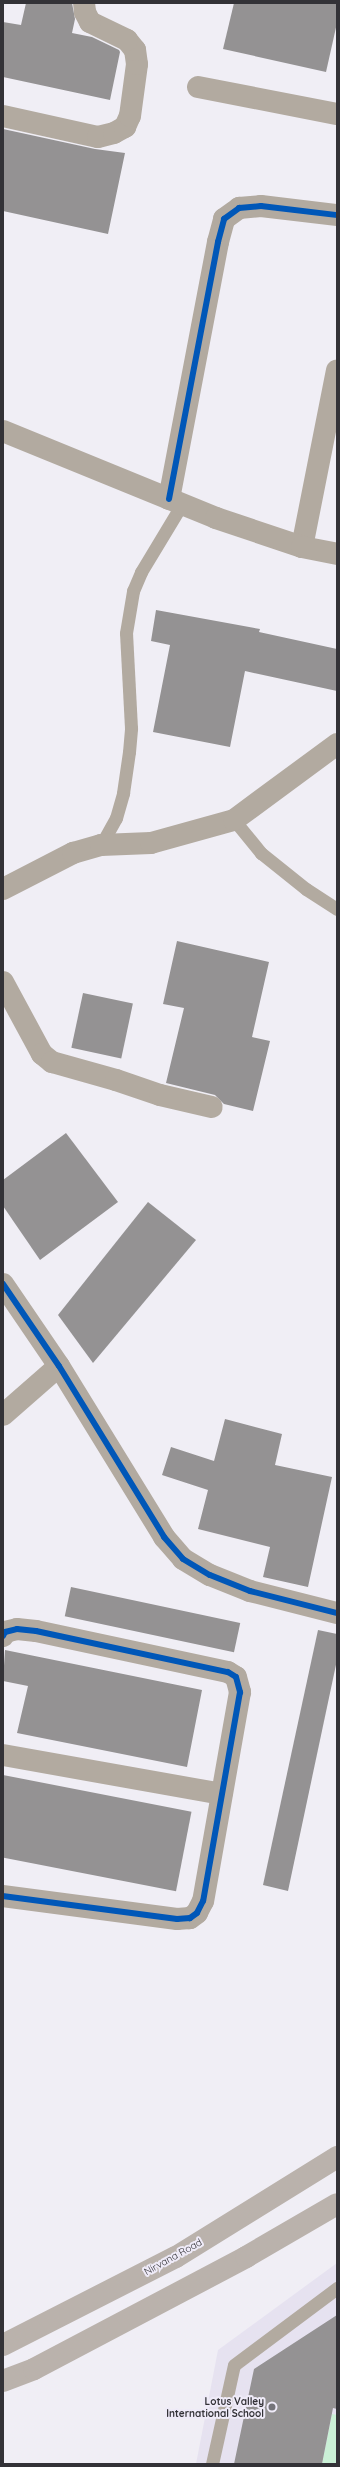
<!DOCTYPE html>
<style>
body{margin:0}
#map{position:relative;width:340px;height:2467px;overflow:hidden;background:#f0eef5;font-family:Quicksand,sans-serif}
div>[style]{position:absolute}
.built>*{inset:0;background:#e6e2f0}
.green>*{inset:0;background:#caf0d6}
.building>*{inset:0;background:#949293;transform-origin:0 0}
.service>*{height:13px;margin:-6.5px;padding:0 6.5px;transform-origin:6.5px;border-radius:6.5px;background:#b2aaa0}
.minor>*{height:22px;margin:-11px;padding:0 11px;transform-origin:11px;border-radius:11px;background:#b2aaa0}
.tertiary>*{height:22px;margin:-11px;padding:0 11px;transform-origin:11px;border-radius:11px;background:#b2aaa0}
.secondary>*{height:22px;margin:-11px;padding:0 11px;transform-origin:11px;border-radius:11px;background:#bab2ac}
.cycleway>*{height:6px;margin:-3px;padding:0 3px;transform-origin:3px;border-radius:3px;background:#0057b8}
.dots>*{width:11px;height:11px;translate:-50% -50%;box-sizing:border-box;border:2px solid #efebf8;border-radius:50%}
span{translate:-50% -50%;white-space:nowrap;text-align:center;line-height:1.15;-webkit-text-stroke:4px #efebf8;paint-order:stroke}
.street-label{font-size:10px;color:#333237}
.poi-label{font-size:10px;color:#333237;font-weight:700}
.right{translate:-100% -50%;text-align:right}
.frame{position:absolute;inset:0;border:4px solid #333237;pointer-events:none}
</style>
<div id="map">
<div class="built">
<div style="clip-path:polygon(337px 2263px,337px 2464px,196px 2464px,218px 2350px)"></div>
</div>
<div class="green">
<div style="clip-path:polygon(332px 2414px,337px 2415px,337px 2464px,322px 2464px)"></div>
</div>
<div class="building">
<div style="clip-path:polygon(26px 3px,72px 3px,75px 19px,72px 33px,92px 37px,119px 50px,120px 52px,110px 100px,3px 77px,3px 22px,21px 25px)"></div>
<div style="clip-path:polygon(234px 3px,337px 3px,337px 23px,326px 72px,223px 49px)"></div>
<div style="clip-path:polygon(3px 129px,95px 149px,125px 153px,108px 234px,3px 211px)"></div>
<div style="clip-path:polygon(156px 610px,260px 629px,259px 632px,337px 649px,337px 691px,245px 671px,230px 747px,153px 732px,170px 645px,151px 641px)"></div>
<div style="clip-path:polygon(177px 941px,269px 962px,252px 1037px,270px 1041px,253px 1111px,224px 1104px,215px 1095px,166px 1083px,184px 1008px,163px 1004px)"></div>
<div style="left:83px;top:993px;width:51px;height:56px;rotate:12deg"></div>
<div style="clip-path:polygon(66px 1133px,118px 1202px,40px 1260px,3px 1206px,3px 1180px)"></div>
<div style="clip-path:polygon(148px 1202px,196px 1240px,93px 1363px,58px 1315px)"></div>
<div style="clip-path:polygon(225px 1419px,282px 1434px,275px 1465px,332px 1477px,308px 1587px,263px 1577px,270px 1547px,198px 1529px,208px 1490px,162px 1475px,171px 1447px,214px 1461px)"></div>
<div style="left:71px;top:1587px;width:173px;height:30px;rotate:12deg"></div>
<div style="clip-path:polygon(318px 1630px,337px 1634px,337px 1660px,288px 1891px,263px 1885px)"></div>
<div style="clip-path:polygon(5px 1650px,202px 1690px,187px 1767px,17px 1733px,28px 1686px,3px 1681px)"></div>
<div style="left:3px;top:1775px;width:192px;height:81px;rotate:11deg"></div>
<div style="clip-path:polygon(337px 2315px,337px 2409px,333px 2408px,322px 2464px,234px 2464px,254px 2369px)"></div>
</div>
<div class="service">
<div style="left:234px;top:820px;width:43px;rotate:50.7deg"></div>
<div style="left:261px;top:853px;width:58px;rotate:38.7deg"></div>
<div style="left:306px;top:889px;width:37px;rotate:33deg"></div>
<div style="left:101px;top:845px;width:31px;rotate:-61deg"></div>
<div style="left:116px;top:818px;width:26px;rotate:-74deg"></div>
<div style="left:123px;top:793px;width:41px;rotate:-81.7deg"></div>
<div style="left:129px;top:752px;width:24px;rotate:-85deg"></div>
<div style="left:131px;top:728px;width:95px;rotate:-93deg"></div>
<div style="left:126px;top:633px;width:43px;rotate:-80.5deg"></div>
<div style="left:133px;top:591px;width:21px;rotate:-67deg"></div>
<div style="left:141px;top:572px;width:79px;rotate:-58.9deg"></div>
<div style="left:212px;top:2464px;width:101px;rotate:-77.5deg"></div>
<div style="left:234px;top:2365px;width:129px;rotate:-36.8deg"></div>
</div>
<div class="minor">
<div style="left:198px;top:87px;width:142px;rotate:11deg"></div>
<div style="left:3px;top:116px;width:97px;rotate:12.5deg"></div>
<div style="left:98px;top:137px;width:16px;rotate:-14deg"></div>
<div style="left:114px;top:133px;width:13px;rotate:-29deg"></div>
<div style="left:125px;top:127px;width:12px;rotate:-66deg"></div>
<div style="left:130px;top:116px;width:52px;rotate:-82.3deg"></div>
<div style="left:137px;top:64px;width:14px;rotate:-98deg"></div>
<div style="left:135px;top:50px;width:13px;rotate:-129deg"></div>
<div style="left:127px;top:40px;width:41px;rotate:-154.1deg"></div>
<div style="left:90px;top:22px;width:11px;rotate:-117deg"></div>
<div style="left:85px;top:12px;width:9px;rotate:-96deg"></div>
<div style="left:169px;top:499px;width:262px;rotate:-79.2deg"></div>
<div style="left:218px;top:242px;width:24px;rotate:-75deg"></div>
<div style="left:224px;top:219px;width:19px;rotate:-36deg"></div>
<div style="left:239px;top:208px;width:22px;rotate:-5deg"></div>
<div style="left:261px;top:206px;width:77px;rotate:6.8deg"></div>
<div style="left:302px;top:547px;width:180px;rotate:-78.8deg"></div>
<div style="left:3px;top:889px;width:79px;rotate:-27.2deg"></div>
<div style="left:73px;top:853px;width:29px;rotate:-16deg"></div>
<div style="left:101px;top:845px;width:50px;rotate:-2.3deg"></div>
<div style="left:151px;top:843px;width:86px;rotate:-15.5deg"></div>
<div style="left:234px;top:820px;width:128px;rotate:-36.4deg"></div>
<div style="left:3px;top:982px;width:82px;rotate:61.6deg"></div>
<div style="left:42px;top:1054px;width:13px;rotate:39deg"></div>
<div style="left:52px;top:1062px;width:66px;rotate:15.7deg"></div>
<div style="left:116px;top:1080px;width:46px;rotate:18.8deg"></div>
<div style="left:160px;top:1095px;width:53px;rotate:13deg"></div>
<div style="left:3px;top:1284px;width:99px;rotate:55.7deg"></div>
<div style="left:59px;top:1366px;width:201px;rotate:58.4deg"></div>
<div style="left:164px;top:1537px;width:29px;rotate:49deg"></div>
<div style="left:183px;top:1559px;width:31px;rotate:31deg"></div>
<div style="left:210px;top:1575px;width:43px;rotate:21.8deg"></div>
<div style="left:250px;top:1591px;width:90px;rotate:14.2deg"></div>
<div style="left:3px;top:1415px;width:74px;rotate:-41.2deg"></div>
<div style="left:3px;top:1636px;width:4px;rotate:-63deg"></div>
<div style="left:5px;top:1632px;width:12px;rotate:-14deg"></div>
<div style="left:17px;top:1629px;width:19px;rotate:6deg"></div>
<div style="left:36px;top:1631px;width:196px;rotate:12.1deg"></div>
<div style="left:228px;top:1672px;width:9px;rotate:32deg"></div>
<div style="left:236px;top:1677px;width:16px;rotate:75deg"></div>
<div style="left:240px;top:1692px;width:212px;rotate:100deg"></div>
<div style="left:203px;top:1901px;width:13px;rotate:117deg"></div>
<div style="left:197px;top:1913px;width:9px;rotate:144deg"></div>
<div style="left:190px;top:1918px;width:13px;rotate:176deg"></div>
<div style="left:177px;top:1919px;width:176px;rotate:-172.5deg"></div>
<div style="left:3px;top:1755px;width:222px;rotate:10.1deg"></div>
</div>
<div class="tertiary">
<div style="left:3px;top:431px;width:230px;rotate:22.2deg"></div>
<div style="left:216px;top:518px;width:91px;rotate:18.6deg"></div>
<div style="left:302px;top:547px;width:36px;rotate:11deg"></div>
</div>
<div class="secondary">
<div style="left:3px;top:2345px;width:194px;rotate:-27deg"></div>
<div style="left:176px;top:2257px;width:190px;rotate:-31.8deg"></div>
<div style="left:3px;top:2381px;width:33px;rotate:-21deg"></div>
<div style="left:34px;top:2369px;width:240px;rotate:-27.8deg"></div>
<div style="left:246px;top:2257px;width:105px;rotate:-30.2deg"></div>
</div>
<div class="cycleway">
<div style="left:169px;top:499px;width:262px;rotate:-79.2deg"></div>
<div style="left:218px;top:242px;width:24px;rotate:-75deg"></div>
<div style="left:224px;top:219px;width:19px;rotate:-36deg"></div>
<div style="left:239px;top:208px;width:22px;rotate:-5deg"></div>
<div style="left:261px;top:206px;width:77px;rotate:6.8deg"></div>
<div style="left:3px;top:1284px;width:99px;rotate:55.7deg"></div>
<div style="left:59px;top:1366px;width:201px;rotate:58.4deg"></div>
<div style="left:164px;top:1537px;width:29px;rotate:49deg"></div>
<div style="left:183px;top:1559px;width:31px;rotate:31deg"></div>
<div style="left:210px;top:1575px;width:43px;rotate:21.8deg"></div>
<div style="left:250px;top:1591px;width:90px;rotate:14.2deg"></div>
<div style="left:3px;top:1636px;width:4px;rotate:-63deg"></div>
<div style="left:5px;top:1632px;width:12px;rotate:-14deg"></div>
<div style="left:17px;top:1629px;width:19px;rotate:6deg"></div>
<div style="left:36px;top:1631px;width:196px;rotate:12.1deg"></div>
<div style="left:228px;top:1672px;width:9px;rotate:32deg"></div>
<div style="left:236px;top:1677px;width:16px;rotate:75deg"></div>
<div style="left:240px;top:1692px;width:212px;rotate:100deg"></div>
<div style="left:203px;top:1901px;width:13px;rotate:117deg"></div>
<div style="left:197px;top:1913px;width:9px;rotate:144deg"></div>
<div style="left:190px;top:1918px;width:13px;rotate:176deg"></div>
<div style="left:177px;top:1919px;width:176px;rotate:-172.5deg"></div>
</div>
<div class="dots">
<div style="left:272px;top:2407px;background:#75747a"></div>
</div>
<div class="street-label">
<span style="left:173px;top:2257px;rotate:-29deg">Nirvana Road</span>
</div>
<div class="poi-label">
<span class="right" style="left:264px;top:2407px">Lotus Valley<br>International School</span>
</div>
<div class="frame"></div>
</div>
